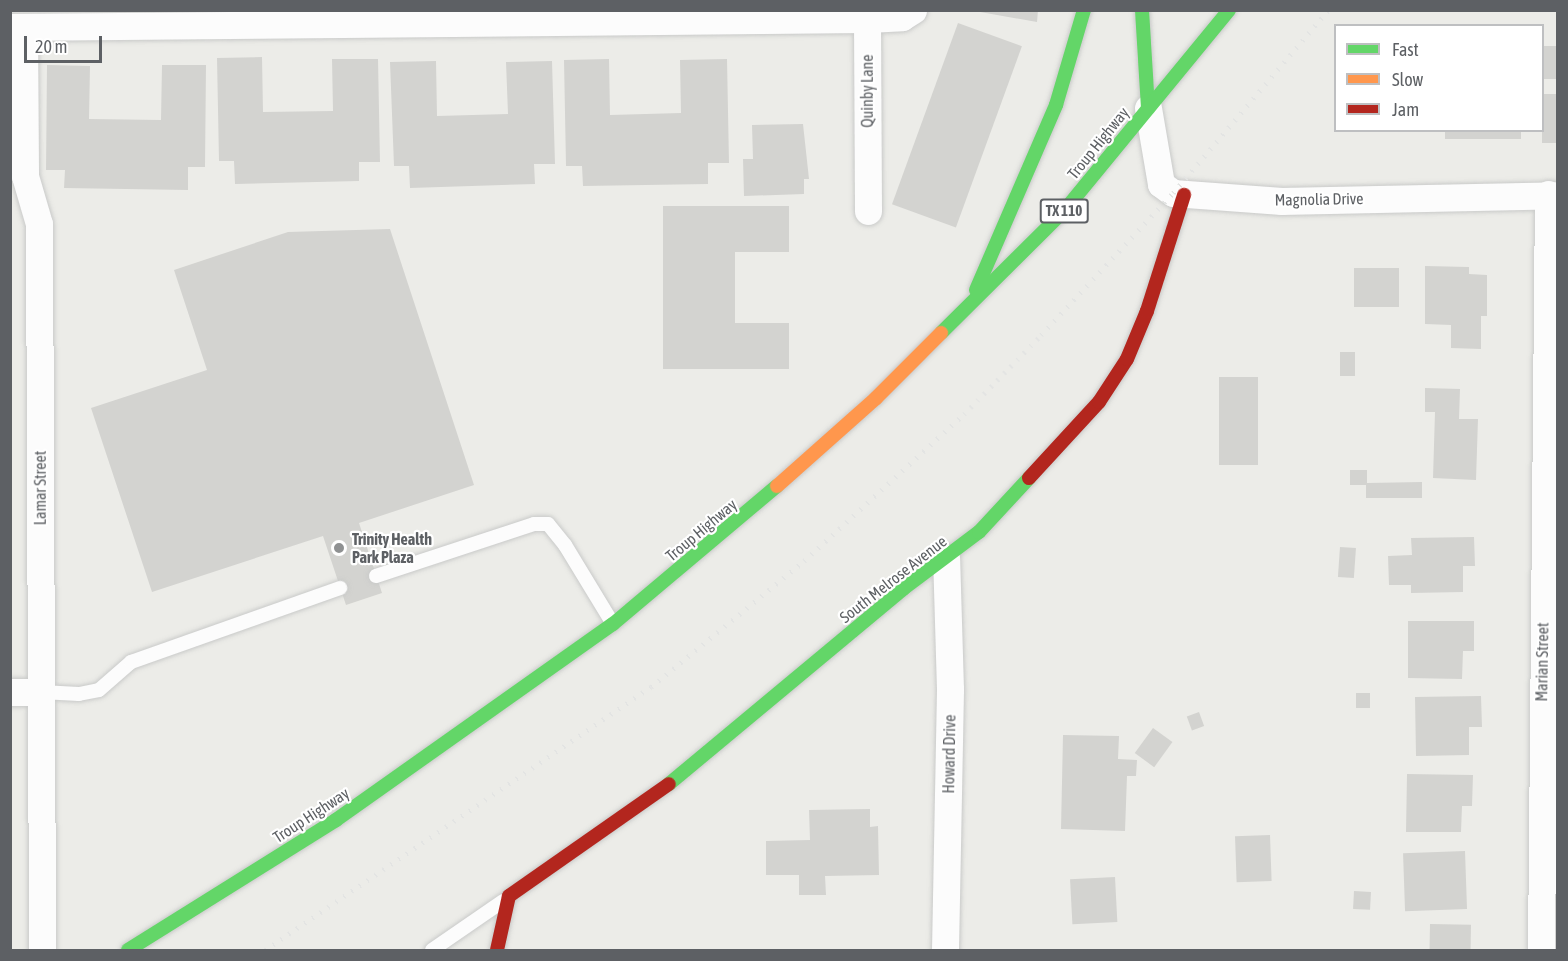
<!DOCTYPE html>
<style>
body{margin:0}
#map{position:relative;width:1568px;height:961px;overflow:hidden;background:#ecece8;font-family:"Asap Condensed",sans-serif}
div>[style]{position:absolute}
.building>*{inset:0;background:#d3d3d0;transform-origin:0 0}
.roads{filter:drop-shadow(0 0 2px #c9cac9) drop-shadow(0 0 2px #c9cac9)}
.lane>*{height:14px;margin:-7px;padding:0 7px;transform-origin:7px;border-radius:7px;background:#fcfcfc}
.street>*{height:27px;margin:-13.5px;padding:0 13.5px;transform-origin:13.5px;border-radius:13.5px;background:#fcfcfc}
.fast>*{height:14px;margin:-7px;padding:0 7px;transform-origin:7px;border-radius:7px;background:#63d668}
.slow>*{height:14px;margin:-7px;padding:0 7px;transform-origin:7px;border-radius:7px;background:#ff974d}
.jam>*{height:14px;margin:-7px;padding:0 7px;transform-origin:7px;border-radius:7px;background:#b3261e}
.rail>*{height:4.5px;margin-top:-2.25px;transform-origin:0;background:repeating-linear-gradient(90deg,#e3e4e3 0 1.5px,transparent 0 9.5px)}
.dots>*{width:16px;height:16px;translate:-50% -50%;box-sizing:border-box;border:3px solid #fff;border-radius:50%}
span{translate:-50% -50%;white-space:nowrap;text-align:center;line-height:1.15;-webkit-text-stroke:4.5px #fff;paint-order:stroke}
.shield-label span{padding:2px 4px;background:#fff;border:2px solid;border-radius:4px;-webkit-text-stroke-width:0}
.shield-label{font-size:15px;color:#5d6064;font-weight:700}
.street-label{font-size:16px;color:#5d6064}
.poi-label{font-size:16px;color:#5d6064;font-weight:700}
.left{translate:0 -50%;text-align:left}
.frame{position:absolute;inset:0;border:12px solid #5d6064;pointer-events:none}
.legend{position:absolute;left:1334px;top:24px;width:210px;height:108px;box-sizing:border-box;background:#fff;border:2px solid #bebfc1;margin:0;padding:8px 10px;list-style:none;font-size:18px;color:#5d6064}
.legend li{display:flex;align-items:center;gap:12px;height:30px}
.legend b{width:30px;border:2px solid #bebfc1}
.scale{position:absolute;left:24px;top:36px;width:78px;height:27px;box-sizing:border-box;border:3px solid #5d6064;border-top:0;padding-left:8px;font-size:18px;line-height:21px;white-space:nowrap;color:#5d6064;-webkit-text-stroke:4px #fff;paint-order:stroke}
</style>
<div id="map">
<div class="building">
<div style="clip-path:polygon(969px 10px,1038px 10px,1037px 22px)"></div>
<div style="left:958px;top:23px;width:68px;height:193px;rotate:20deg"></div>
<div style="left:1542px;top:46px;width:16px;height:33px"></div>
<div style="clip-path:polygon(262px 57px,263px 112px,333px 111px,332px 59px,378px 59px,380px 162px,359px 162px,359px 181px,235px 184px,234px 161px,219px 161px,217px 58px)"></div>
<div style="clip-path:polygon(609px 59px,610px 115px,681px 113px,680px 60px,727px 59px,729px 163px,708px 163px,708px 184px,583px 186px,582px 166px,566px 166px,564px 60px)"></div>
<div style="clip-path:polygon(436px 61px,437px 116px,508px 114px,506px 62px,552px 61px,555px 164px,534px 164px,535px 184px,410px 188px,409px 166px,394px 166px,390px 62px)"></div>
<div style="clip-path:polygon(47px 65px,90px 66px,89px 119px,161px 120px,162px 65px,206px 65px,205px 167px,188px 167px,188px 190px,64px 188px,65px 170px,46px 170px)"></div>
<div style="left:1542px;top:94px;width:16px;height:49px"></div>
<div style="clip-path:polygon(803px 124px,809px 179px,804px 179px,804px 194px,744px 196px,743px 159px,753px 159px,752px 125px)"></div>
<div style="left:1445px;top:130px;width:76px;height:9px"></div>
<div style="clip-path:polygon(663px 206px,789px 206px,789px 252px,735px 252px,735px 323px,789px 323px,789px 369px,663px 369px)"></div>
<div style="clip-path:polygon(390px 229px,474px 485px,359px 523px,382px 593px,346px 605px,323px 536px,152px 592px,91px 408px,207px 370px,174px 270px,288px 232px)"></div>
<div style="clip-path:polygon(1425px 266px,1469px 267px,1469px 274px,1487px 275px,1487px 316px,1481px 316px,1481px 349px,1451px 348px,1451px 325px,1425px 324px)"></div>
<div style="left:1354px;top:268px;width:45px;height:39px"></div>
<div style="left:1340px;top:352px;width:15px;height:24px"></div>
<div style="left:1219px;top:377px;width:39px;height:88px"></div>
<div style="clip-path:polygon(1425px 388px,1460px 389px,1459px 419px,1478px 419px,1476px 480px,1433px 478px,1435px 412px,1425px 412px)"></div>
<div style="clip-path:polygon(1350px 470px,1367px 470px,1367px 483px,1422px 482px,1422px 498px,1366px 498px,1366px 485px,1350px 485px)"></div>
<div style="clip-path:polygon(1474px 537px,1475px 566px,1463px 566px,1463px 592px,1411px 593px,1411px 585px,1389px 585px,1388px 556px,1412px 555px,1411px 538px)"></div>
<div style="left:1340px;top:547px;width:16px;height:30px;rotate:4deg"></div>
<div style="clip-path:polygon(1408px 621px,1474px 621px,1474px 651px,1463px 651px,1462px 679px,1408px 678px)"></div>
<div style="left:1356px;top:693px;width:14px;height:15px"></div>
<div style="clip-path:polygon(1481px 696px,1482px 727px,1469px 727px,1469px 755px,1416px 756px,1415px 697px)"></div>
<div style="left:1199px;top:712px;width:15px;height:13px;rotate:70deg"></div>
<div style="left:1153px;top:728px;width:24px;height:31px;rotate:36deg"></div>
<div style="clip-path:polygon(1063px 735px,1119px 736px,1118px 759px,1137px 760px,1136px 776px,1127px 776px,1125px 831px,1061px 829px)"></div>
<div style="clip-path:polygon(1407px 774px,1473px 775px,1472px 806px,1462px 806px,1461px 832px,1406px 832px)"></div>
<div style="clip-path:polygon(870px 809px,870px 827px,878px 826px,879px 875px,825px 876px,826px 895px,799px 895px,799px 875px,766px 875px,766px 841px,810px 840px,809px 810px)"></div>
<div style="left:1270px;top:835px;width:46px;height:35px;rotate:88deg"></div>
<div style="left:1465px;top:851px;width:58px;height:62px;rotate:88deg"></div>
<div style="left:1115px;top:877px;width:45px;height:45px;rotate:87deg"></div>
<div style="left:1354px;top:891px;width:17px;height:18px;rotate:3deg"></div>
<div style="left:1430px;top:924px;width:41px;height:26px;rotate:1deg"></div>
</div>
<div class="roads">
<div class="lane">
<div style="left:376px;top:576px;width:166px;rotate:-18.2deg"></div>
<div style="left:534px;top:524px;width:14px"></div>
<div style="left:548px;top:524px;width:27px;rotate:51deg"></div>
<div style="left:565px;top:545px;width:92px;rotate:58.7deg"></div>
<div style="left:41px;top:692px;width:38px;rotate:3deg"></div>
<div style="left:79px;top:694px;width:20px;rotate:-11deg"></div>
<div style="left:99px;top:690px;width:43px;rotate:-41.2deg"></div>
<div style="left:131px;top:662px;width:222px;rotate:-19.5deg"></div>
<div style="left:432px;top:950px;width:86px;rotate:-34.6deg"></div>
</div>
<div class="street">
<div style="left:867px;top:19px;width:192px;rotate:89.7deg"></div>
<div style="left:10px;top:27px;width:857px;rotate:-0.53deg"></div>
<div style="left:867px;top:19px;width:35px;rotate:-3deg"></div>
<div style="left:902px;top:17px;width:13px;rotate:-32deg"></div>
<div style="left:24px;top:27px;width:149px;rotate:89.6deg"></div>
<div style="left:25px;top:176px;width:50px;rotate:73.7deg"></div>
<div style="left:39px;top:224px;width:726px;rotate:89.76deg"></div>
<div style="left:1148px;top:108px;width:77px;rotate:80.3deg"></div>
<div style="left:1161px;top:184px;width:15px;rotate:37deg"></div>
<div style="left:1173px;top:193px;width:109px;rotate:4.2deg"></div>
<div style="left:1282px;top:201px;width:276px;rotate:-1.2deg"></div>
<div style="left:10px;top:692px;width:31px"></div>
<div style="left:945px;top:950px;width:261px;rotate:-88.9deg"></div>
<div style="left:950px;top:689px;width:131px;rotate:-91.7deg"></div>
<div style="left:1541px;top:950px;width:756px;rotate:-89.47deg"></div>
</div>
<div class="fast">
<div style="left:1142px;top:10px;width:98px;rotate:86.5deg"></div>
<div style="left:976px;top:290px;width:202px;rotate:-66.6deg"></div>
<div style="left:1056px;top:105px;width:99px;rotate:-73.6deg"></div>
<div style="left:941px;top:333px;width:173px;rotate:-44.8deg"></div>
<div style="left:1064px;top:211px;width:260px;rotate:-50.6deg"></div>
<div style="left:669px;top:784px;width:305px;rotate:-39.8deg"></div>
<div style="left:903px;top:589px;width:95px;rotate:-36.9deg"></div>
<div style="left:979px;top:532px;width:74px;rotate:-47.2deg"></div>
<div style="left:128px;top:950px;width:245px;rotate:-32deg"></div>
<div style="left:336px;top:820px;width:339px;rotate:-35.3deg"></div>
<div style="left:613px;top:624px;width:214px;rotate:-40.1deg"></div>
</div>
<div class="slow">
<div style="left:777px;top:486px;width:132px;rotate:-41.6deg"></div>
<div style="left:876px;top:398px;width:92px;rotate:-45deg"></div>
</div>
<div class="jam">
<div style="left:1029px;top:478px;width:103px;rotate:-47.4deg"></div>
<div style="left:1099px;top:402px;width:51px;rotate:-56.9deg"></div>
<div style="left:1127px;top:359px;width:52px;rotate:-67.4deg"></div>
<div style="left:1147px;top:311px;width:122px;rotate:-72.3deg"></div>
<div style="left:497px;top:950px;width:55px;rotate:-77.5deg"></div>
<div style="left:509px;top:896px;width:195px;rotate:-35deg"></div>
</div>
</div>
<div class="rail">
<div style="left:265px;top:950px;width:467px;rotate:-34.3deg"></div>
<div style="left:651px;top:687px;width:198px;rotate:-39.5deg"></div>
<div style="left:804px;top:561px;width:217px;rotate:-42.6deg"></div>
<div style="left:964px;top:414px;width:110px;rotate:-45.7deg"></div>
<div style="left:1041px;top:335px;width:194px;rotate:-47.1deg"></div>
<div style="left:1173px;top:193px;width:240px;rotate:-49.7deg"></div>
</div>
<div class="dots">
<div style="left:339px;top:548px;background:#8f9192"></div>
</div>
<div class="shield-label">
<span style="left:1064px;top:211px">TX 110</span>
</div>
<div class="street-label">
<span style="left:867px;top:91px;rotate:-90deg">Quinby Lane</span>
<span style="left:1098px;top:143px;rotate:-51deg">Troup Highway</span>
<span style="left:1319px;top:199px;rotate:-1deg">Magnolia Drive</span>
<span style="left:40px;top:488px;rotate:-90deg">Lamar Street</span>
<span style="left:701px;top:530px;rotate:-40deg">Troup Highway</span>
<span style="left:893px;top:579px;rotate:-38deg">South Melrose Avenue</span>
<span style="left:1542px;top:662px;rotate:-89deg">Marian Street</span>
<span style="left:949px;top:754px;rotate:-89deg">Howard Drive</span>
<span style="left:311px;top:815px;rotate:-33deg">Troup Highway</span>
</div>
<div class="poi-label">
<span class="left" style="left:352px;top:548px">Trinity Health<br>Park Plaza</span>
</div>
<div class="frame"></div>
<ul class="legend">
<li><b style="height:8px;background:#63d668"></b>Fast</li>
<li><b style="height:8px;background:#ff974d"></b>Slow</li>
<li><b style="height:8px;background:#b3261e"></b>Jam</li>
</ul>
<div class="scale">20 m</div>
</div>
